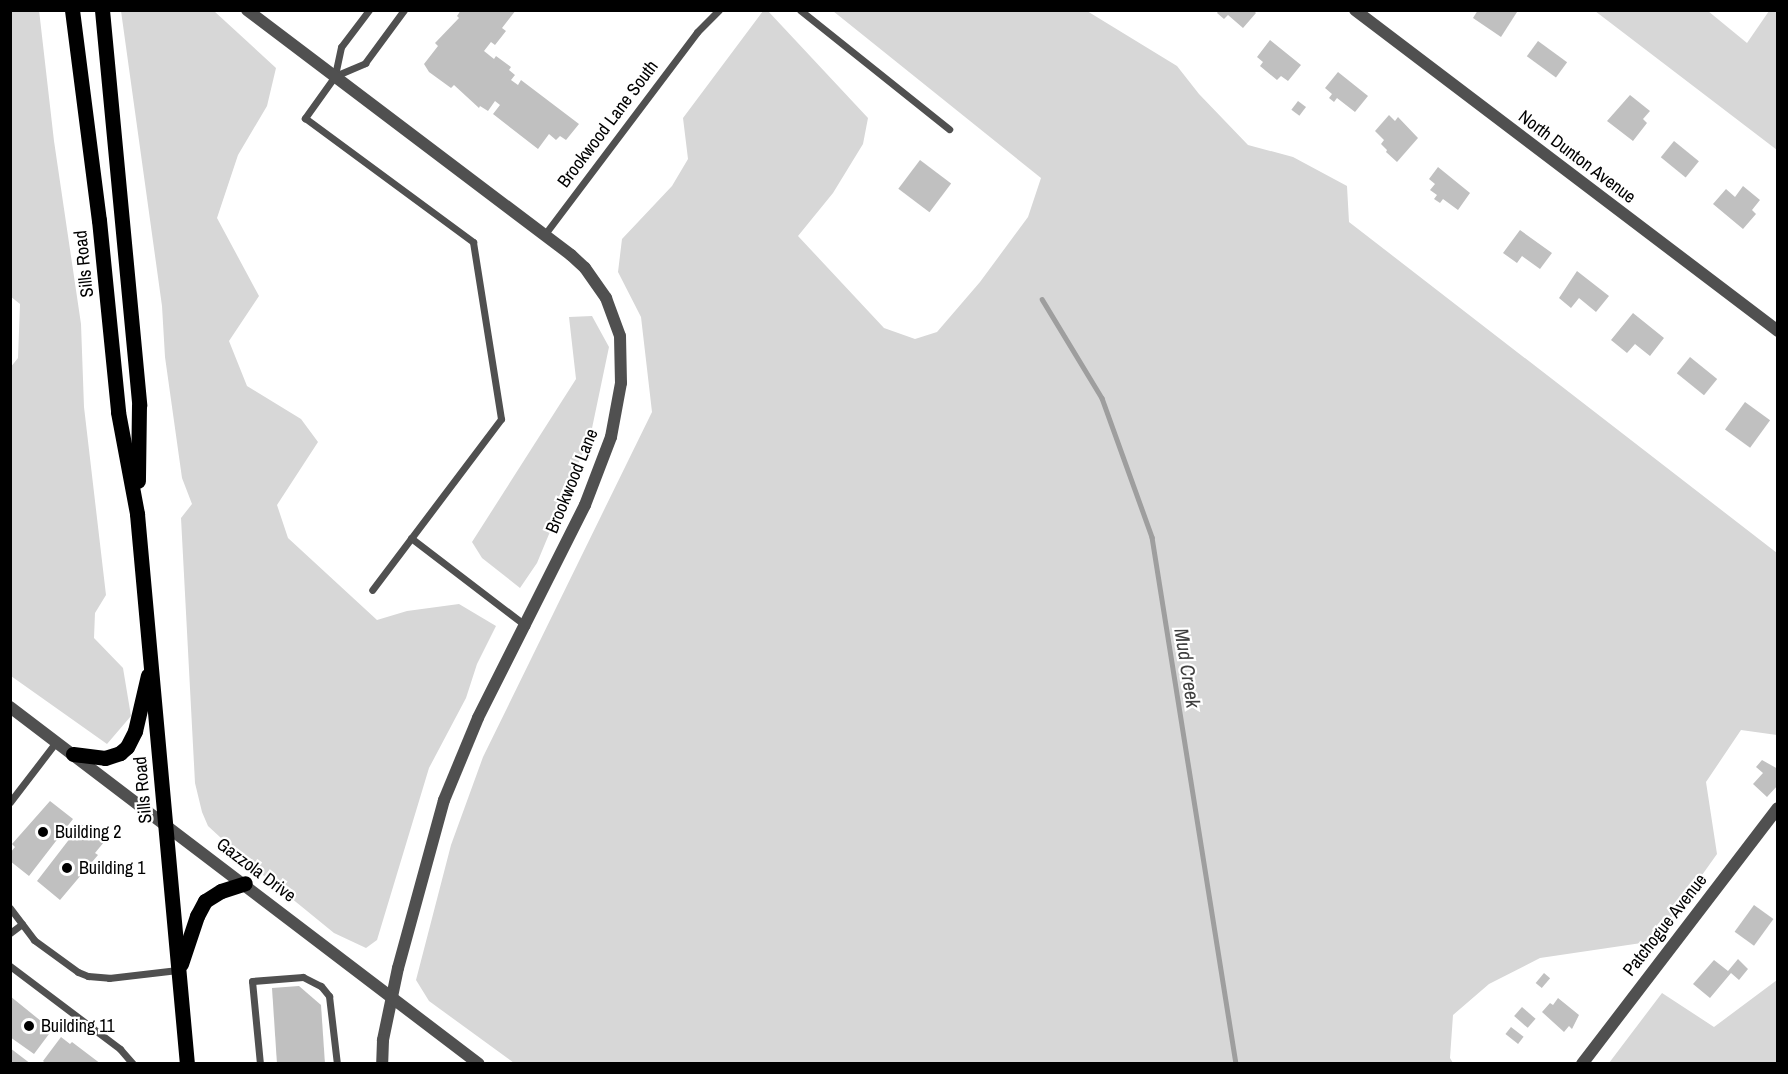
<!DOCTYPE html>
<style>
body{margin:0}
#map{position:relative;width:1788px;height:1074px;overflow:hidden;background:#fff;font-family:"Archivo Narrow",sans-serif}
div>[style]{position:absolute}
.green>*{inset:0;background:#d7d7d7}
.stream>*{height:4.5px;margin:-2.25px;padding:0 2.25px;transform-origin:2.25px;border-radius:2.25px;background:#9e9e9e}
.building>*{inset:0;background:#c0c0c0;transform-origin:0 0}
.service>*{height:7px;margin:-3.5px;padding:0 3.5px;transform-origin:3.5px;border-radius:3.5px;background:#505050}
.minor>*{height:12px;margin:-6px;padding:0 6px;transform-origin:6px;border-radius:6px;background:#505050}
.tertiary>*{height:12px;margin:-6px;padding:0 6px;transform-origin:6px;border-radius:6px;background:#505050}
.primary>*{height:15px;margin:-7.5px;padding:0 7.5px;transform-origin:7.5px;border-radius:7.5px;background:#000}
.dots>*{width:16px;height:16px;translate:-50% -50%;box-sizing:border-box;border:3px solid #fff;border-radius:50%}
span{translate:-50% -50%;white-space:nowrap;text-align:center;line-height:1.15;-webkit-text-stroke:4.5px #fff;paint-order:stroke}
.street-label{font-size:18px;color:#000}
.poi-label{font-size:18px;color:#000}
.left{translate:0 -50%;text-align:left}
.water-label{font-size:20px;color:#3f3f3f;font-style:italic}
.frame{position:absolute;inset:0;border:12px solid #000;pointer-events:none}
</style>
<div id="map">
<div class="green">
<div style="clip-path:polygon(39px 10px,54px 141px,81px 324px,84px 407px,106px 595px,95px 613px,94px 638px,123px 668px,131px 716px,107px 744px,11px 676px,10px 368px,18px 358px,20px 304px,10px 296px,10px 11px)"></div>
<div style="clip-path:polygon(121px 11px,214px 11px,276px 68px,267px 106px,238px 155px,217px 218px,259px 296px,229px 341px,247px 386px,301px 419px,318px 442px,277px 505px,288px 538px,377px 620px,407px 611px,459px 604px,496px 626px,477px 664px,466px 698px,429px 768px,377px 940px,366px 948px,334px 933px,247px 862px,208px 826px,202px 812px,195px 783px,181px 518px,192px 504px,182px 478px,165px 357px,162px 306px)"></div>
<div style="clip-path:polygon(763px 11px,768px 11px,868px 118px,863px 144px,833px 193px,798px 236px,884px 328px,915px 339px,937px 332px,980px 282px,1028px 217px,1041px 178px,833px 11px,1087px 11px,1177px 66px,1199px 94px,1248px 145px,1293px 157px,1347px 186px,1349px 222px,1777px 553px,1777px 735px,1741px 730px,1706px 782px,1717px 854px,1655px 941px,1540px 958px,1489px 984px,1453px 1015px,1450px 1058px,1453px 1063px,514px 1063px,429px 1001px,416px 980px,451px 845px,483px 757px,652px 412px,641px 317px,618px 272px,622px 239px,672px 186px,688px 159px,683px 118px)"></div>
<div style="clip-path:polygon(1595px 11px,1708px 11px,1747px 43px,1769px 11px,1777px 11px,1777px 150px)"></div>
<div style="clip-path:polygon(592px 316px,609px 347px,591px 433px,537px 563px,520px 588px,482px 558px,472px 542px,576px 379px,569px 317px)"></div>
<div style="clip-path:polygon(1777px 980px,1777px 1063px,1609px 1063px,1662px 993px,1714px 1027px)"></div>
</div>
<div class="stream">
<div style="left:1042px;top:299px;width:116px;rotate:58.8deg"></div>
<div style="left:1102px;top:398px;width:148px;rotate:70.2deg"></div>
<div style="left:1152px;top:537px;width:534px;rotate:80.94deg"></div>
</div>
<div class="building">
<div style="clip-path:polygon(461px 10px,516px 10px,502px 28px,506px 31px,495px 45px,491px 42px,484px 51px,494px 59px,496px 56px,511px 67px,509px 70px,515px 75px,511px 80px,518px 85px,521px 80px,579px 124px,566px 140px,560px 136px,556px 140px,549px 134px,538px 149px,493px 114px,500px 105px,495px 101px,488px 111px,480px 106px,479px 108px,454px 85px,451px 88px,429px 72px,424px 64px,438px 46px,435px 43px,459px 18px,457px 16px)"></div>
<div style="clip-path:polygon(1219px 10px,1253px 10px,1256px 13px,1243px 28px,1228px 15px,1224px 19px,1217px 13px)"></div>
<div style="clip-path:polygon(1478px 10px,1514px 10px,1517px 12px,1501px 37px,1473px 18px)"></div>
<div style="clip-path:polygon(1270px 40px,1301px 65px,1288px 81px,1281px 76px,1277px 80px,1260px 66px,1263px 62px,1257px 57px)"></div>
<div style="left:1538px;top:41px;width:36px;height:19px;rotate:36deg"></div>
<div style="clip-path:polygon(1338px 72px,1368px 96px,1355px 112px,1337px 98px,1334px 102px,1329px 98px,1332px 94px,1325px 88px)"></div>
<div style="clip-path:polygon(1630px 95px,1650px 111px,1643px 119px,1647px 123px,1633px 141px,1607px 121px)"></div>
<div style="left:1298px;top:101px;width:10px;height:11px;rotate:37deg"></div>
<div style="clip-path:polygon(1389px 115px,1395px 121px,1398px 117px,1418px 138px,1397px 162px,1386px 152px,1387px 150px,1381px 144px,1384px 140px,1375px 131px)"></div>
<div style="left:1674px;top:141px;width:32px;height:21px;rotate:39deg"></div>
<div style="left:920px;top:160px;width:39px;height:36px;rotate:37deg"></div>
<div style="clip-path:polygon(1438px 167px,1470px 193px,1458px 210px,1443px 199px,1440px 203px,1434px 199px,1437px 195px,1430px 190px,1435px 184px,1429px 179px)"></div>
<div style="clip-path:polygon(1743px 186px,1760px 200px,1752px 210px,1756px 214px,1743px 229px,1713px 204px,1726px 189px,1735px 197px)"></div>
<div style="clip-path:polygon(1520px 230px,1552px 253px,1540px 269px,1522px 256px,1517px 263px,1503px 253px)"></div>
<div style="clip-path:polygon(1577px 271px,1609px 296px,1596px 312px,1579px 298px,1571px 308px,1559px 298px)"></div>
<div style="clip-path:polygon(1633px 313px,1664px 338px,1650px 356px,1635px 344px,1627px 353px,1611px 340px)"></div>
<div style="left:1690px;top:357px;width:35px;height:21px;rotate:39deg"></div>
<div style="left:1745px;top:402px;width:31px;height:34px;rotate:36deg"></div>
<div style="clip-path:polygon(1762px 760px,1778px 769px,1778px 785px,1767px 797px,1753px 784px,1763px 773px,1756px 767px)"></div>
<div style="clip-path:polygon(50px 801px,73px 819px,29px 876px,10px 861px,10px 853px,15px 847px,12px 844px)"></div>
<div style="clip-path:polygon(81px 824px,104px 842px,95px 853px,98px 855px,60px 900px,37px 881px)"></div>
<div style="left:1754px;top:905px;width:24px;height:33px;rotate:36deg"></div>
<div style="clip-path:polygon(1738px 959px,1748px 969px,1739px 980px,1731px 973px,1710px 998px,1693px 984px,1714px 960px,1728px 971px)"></div>
<div style="left:1544px;top:973px;width:8px;height:13px;rotate:40deg"></div>
<div style="clip-path:polygon(299px 986px,321px 1005px,325px 1064px,277px 1064px,272px 988px)"></div>
<div style="clip-path:polygon(10px 996px,52px 1030px,34px 1054px,10px 1037px)"></div>
<div style="clip-path:polygon(1558px 998px,1579px 1015px,1572px 1029px,1569px 1026px,1564px 1032px,1542px 1012px,1550px 1003px,1553px 1005px)"></div>
<div style="left:1522px;top:1007px;width:18px;height:12px;rotate:41deg"></div>
<div style="left:1511px;top:1027px;width:16px;height:9px;rotate:38deg"></div>
<div style="clip-path:polygon(61px 1037px,70px 1044px,72px 1042px,101px 1064px,46px 1064px,43px 1061px)"></div>
<div style="clip-path:polygon(10px 1048px,31px 1064px,10px 1064px)"></div>
</div>
<div class="service">
<div style="left:369px;top:10px;width:46px;rotate:127.1deg"></div>
<div style="left:341px;top:47px;width:30px;rotate:102deg"></div>
<div style="left:335px;top:76px;width:52px;rotate:125.5deg"></div>
<div style="left:305px;top:118px;width:209px;rotate:36.4deg"></div>
<div style="left:473px;top:242px;width:179px;rotate:81deg"></div>
<div style="left:501px;top:419px;width:214px;rotate:127deg"></div>
<div style="left:800px;top:10px;width:191px;rotate:38.6deg"></div>
<div style="left:335px;top:76px;width:33px;rotate:-23deg"></div>
<div style="left:365px;top:63px;width:66px;rotate:-53.7deg"></div>
<div style="left:545px;top:234px;width:253px;rotate:-53deg"></div>
<div style="left:697px;top:32px;width:31px;rotate:-45deg"></div>
<div style="left:411px;top:538px;width:145px;rotate:37.4deg"></div>
<div style="left:10px;top:802px;width:76px;rotate:-52.5deg"></div>
<div style="left:10px;top:908px;width:40px;rotate:53deg"></div>
<div style="left:34px;top:940px;width:54px;rotate:36deg"></div>
<div style="left:78px;top:972px;width:11px;rotate:22deg"></div>
<div style="left:88px;top:976px;width:21px;rotate:5deg"></div>
<div style="left:109px;top:978px;width:69px;rotate:-6.6deg"></div>
<div style="left:10px;top:933px;width:15px;rotate:-37deg"></div>
<div style="left:10px;top:966px;width:138px;rotate:37deg"></div>
<div style="left:120px;top:1049px;width:20px;rotate:49deg"></div>
<div style="left:260px;top:1064px;width:83px;rotate:-95.5deg"></div>
<div style="left:252px;top:981px;width:51px;rotate:-4.5deg"></div>
<div style="left:303px;top:977px;width:20px;rotate:27deg"></div>
<div style="left:321px;top:986px;width:13px;rotate:51deg"></div>
<div style="left:329px;top:996px;width:68px;rotate:83.3deg"></div>
</div>
<div class="minor">
<div style="left:247px;top:10px;width:406px;rotate:37.1deg"></div>
<div style="left:571px;top:255px;width:19px;rotate:43deg"></div>
<div style="left:585px;top:268px;width:37px;rotate:55deg"></div>
<div style="left:606px;top:298px;width:40px;rotate:69.8deg"></div>
<div style="left:620px;top:336px;width:47px;rotate:88.8deg"></div>
<div style="left:621px;top:383px;width:55px;rotate:100.5deg"></div>
<div style="left:611px;top:437px;width:73px;rotate:110.9deg"></div>
<div style="left:585px;top:505px;width:238px;rotate:116.7deg"></div>
<div style="left:478px;top:718px;width:89px;rotate:112.5deg"></div>
<div style="left:444px;top:800px;width:174px;rotate:105.3deg"></div>
<div style="left:398px;top:968px;width:74px;rotate:101.8deg"></div>
<div style="left:383px;top:1040px;width:24px;rotate:92deg"></div>
<div style="left:1582px;top:1064px;width:322px;rotate:-52.6deg"></div>
</div>
<div class="tertiary">
<div style="left:1355px;top:10px;width:531px;rotate:37.19deg"></div>
<div style="left:10px;top:707px;width:589px;rotate:37.28deg"></div>
</div>
<div class="primary">
<div style="left:72px;top:10px;width:212px;rotate:82.7deg"></div>
<div style="left:99px;top:220px;width:193px;rotate:84.3deg"></div>
<div style="left:118px;top:412px;width:104px;rotate:79.4deg"></div>
<div style="left:137px;top:514px;width:552px;rotate:84.81deg"></div>
<div style="left:102px;top:10px;width:397px;rotate:84.6deg"></div>
<div style="left:139px;top:405px;width:76px;rotate:90.8deg"></div>
<div style="left:73px;top:754px;width:32px;rotate:7deg"></div>
<div style="left:105px;top:758px;width:16px;rotate:-18deg"></div>
<div style="left:120px;top:753px;width:9px;rotate:-41deg"></div>
<div style="left:127px;top:747px;width:18px;rotate:-63deg"></div>
<div style="left:135px;top:731px;width:57px;rotate:-76.9deg"></div>
<div style="left:181px;top:964px;width:51px;rotate:-71.6deg"></div>
<div style="left:197px;top:916px;width:17px;rotate:-62deg"></div>
<div style="left:205px;top:901px;width:19px;rotate:-32deg"></div>
<div style="left:221px;top:891px;width:25px;rotate:-18deg"></div>
</div>
<div class="dots">
<div style="left:43px;top:832px;background:#000"></div>
<div style="left:67px;top:868px;background:#000"></div>
<div style="left:29px;top:1026px;background:#000"></div>
</div>
<div class="street-label">
<span style="left:608px;top:124px;rotate:-53deg">Brookwood Lane South</span>
<span style="left:1577px;top:157px;rotate:37deg">North Dunton Avenue</span>
<span style="left:84px;top:264px;rotate:-96deg">Sills Road</span>
<span style="left:572px;top:481px;rotate:-68deg">Brookwood Lane</span>
<span style="left:143px;top:790px;rotate:-95deg">Sills Road</span>
<span style="left:256px;top:870px;rotate:37deg">Gazzola Drive</span>
<span style="left:1665px;top:925px;rotate:-52deg">Patchogue Avenue</span>
</div>
<div class="poi-label">
<span class="left" style="left:55px;top:832px">Building 2</span>
<span class="left" style="left:79px;top:868px">Building 1</span>
<span class="left" style="left:41px;top:1026px">Building 11</span>
</div>
<div class="water-label">
<span style="left:1188px;top:668px;rotate:81deg">Mud Creek</span>
</div>
<div class="frame"></div>
</div>
